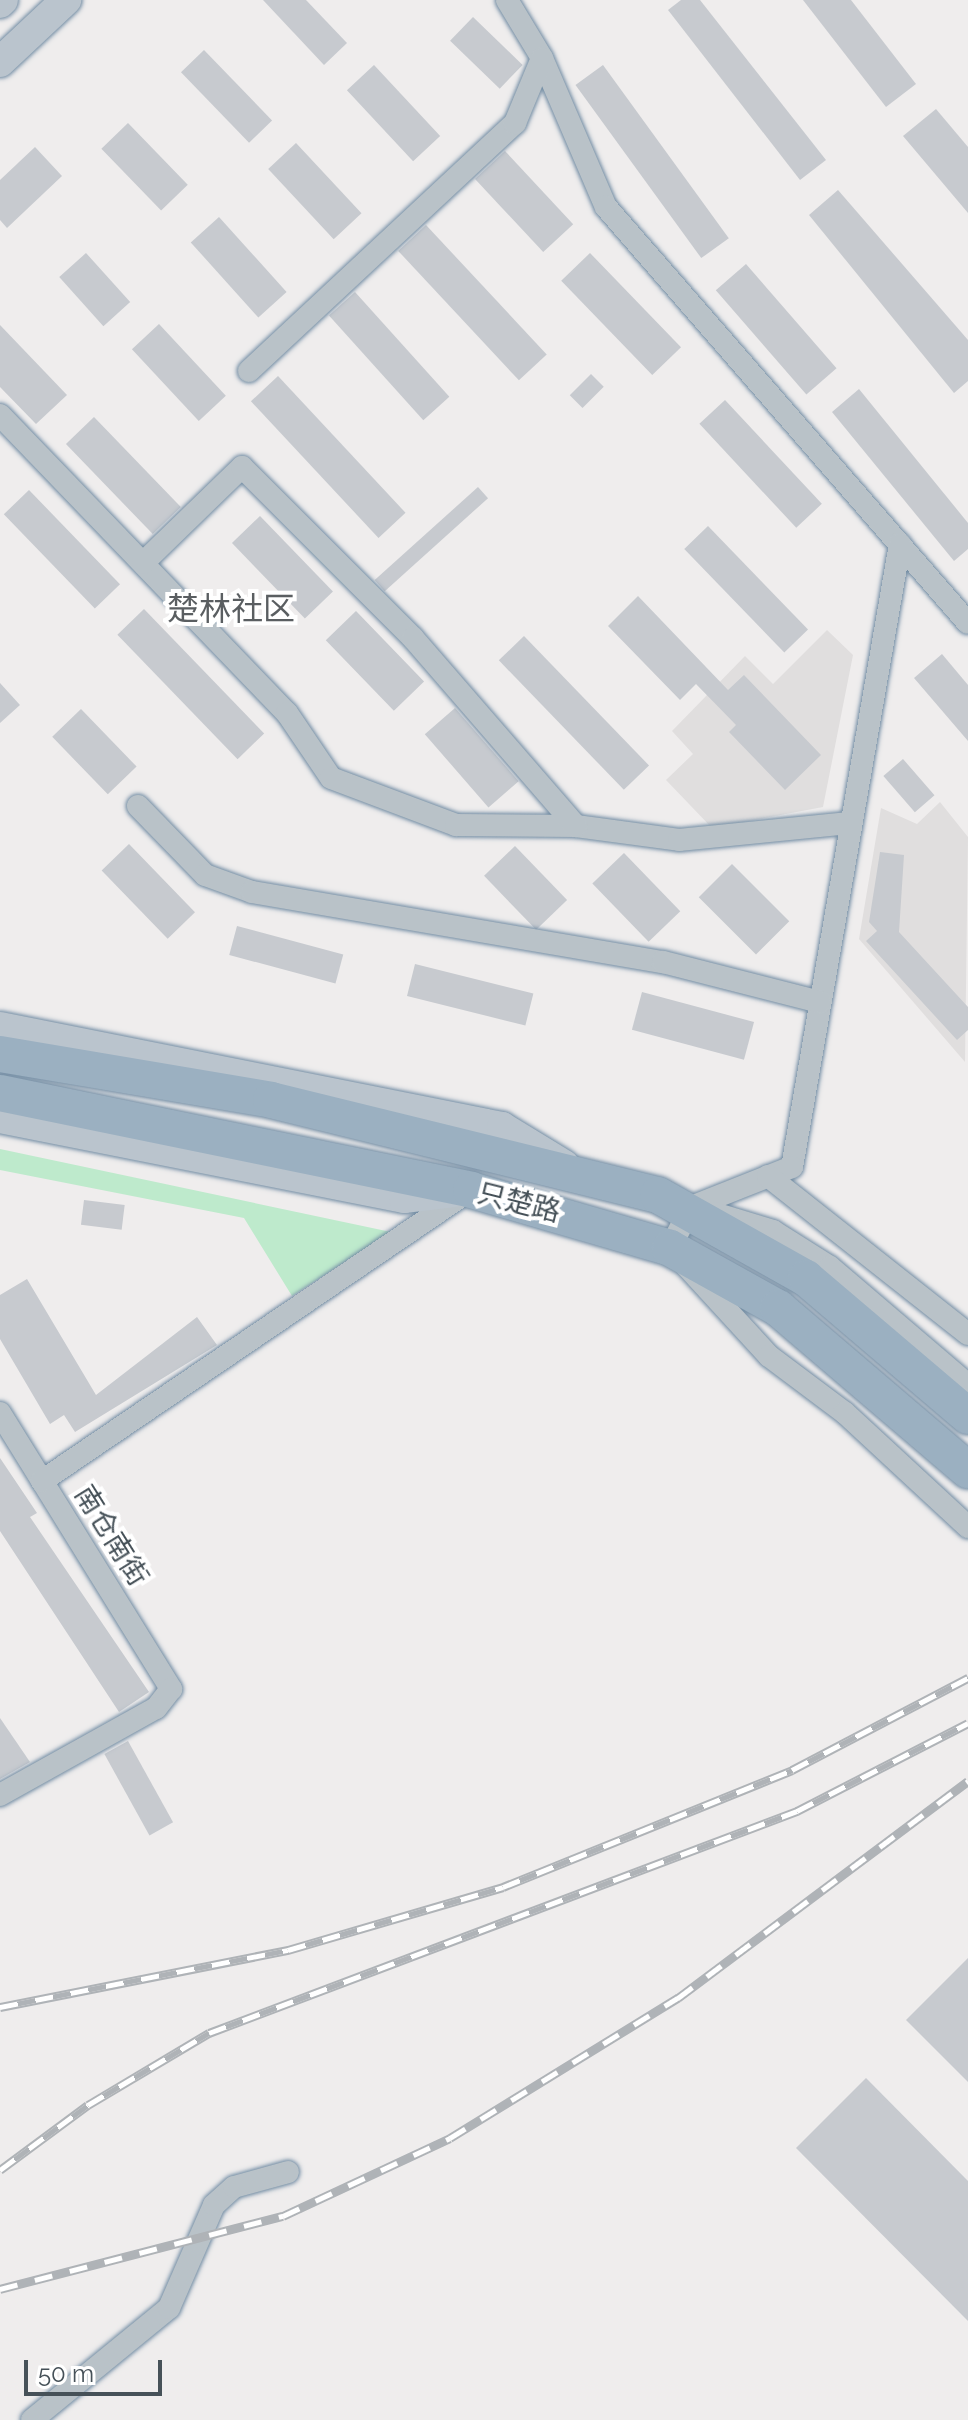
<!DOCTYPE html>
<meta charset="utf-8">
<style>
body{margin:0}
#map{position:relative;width:968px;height:2420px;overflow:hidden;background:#efeded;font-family:Raleway,"Noto Sans SC",sans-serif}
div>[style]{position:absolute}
.education>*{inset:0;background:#e0dede}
.green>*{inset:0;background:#beeacc}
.building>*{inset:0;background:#c7cacf;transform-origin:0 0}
.roads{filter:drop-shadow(0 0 2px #738da4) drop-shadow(0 0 2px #738da4)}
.minor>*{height:22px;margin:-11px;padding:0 11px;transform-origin:11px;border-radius:11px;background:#b9c2c8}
.secondary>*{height:30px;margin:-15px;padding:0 15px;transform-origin:15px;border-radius:15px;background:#bac4cd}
.trunk>*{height:36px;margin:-18px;padding:0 18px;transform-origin:18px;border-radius:18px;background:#9bb0c1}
.rail>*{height:9px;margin-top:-4.5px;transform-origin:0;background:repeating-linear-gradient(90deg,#fff 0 18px,#afb3b7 0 36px);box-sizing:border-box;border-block:2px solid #afb3b7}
span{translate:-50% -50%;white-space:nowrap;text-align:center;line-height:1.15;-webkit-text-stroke:8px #fff;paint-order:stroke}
.street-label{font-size:28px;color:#465158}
.quarter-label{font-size:32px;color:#5a5e61}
.scale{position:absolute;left:24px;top:2360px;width:138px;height:36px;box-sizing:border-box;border:4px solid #465158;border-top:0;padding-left:10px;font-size:24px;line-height:28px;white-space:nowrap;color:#465158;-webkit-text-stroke:6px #fff;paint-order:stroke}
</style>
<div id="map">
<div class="education">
<div style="clip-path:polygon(827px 630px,853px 655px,823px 807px,712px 828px,666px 780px,693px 754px,672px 731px,745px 656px,773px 684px)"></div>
<div style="clip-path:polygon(940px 802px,968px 837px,965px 1062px,859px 939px,881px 808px,917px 824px)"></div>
</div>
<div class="green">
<div style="clip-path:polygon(0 1149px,391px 1232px,292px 1296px,244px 1218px,0 1170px)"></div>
</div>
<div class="building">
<div style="clip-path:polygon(263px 0,306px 0,347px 43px,324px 65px)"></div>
<div style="clip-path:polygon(681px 0,700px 0,826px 160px,800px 180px,668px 10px)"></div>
<div style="clip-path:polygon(803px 0,851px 0,916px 84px,886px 107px)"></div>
<div style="left:473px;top:17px;width:69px;height:33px;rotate:44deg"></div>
<div style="left:204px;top:50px;width:98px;height:32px;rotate:46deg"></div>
<div style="left:374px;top:65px;width:97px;height:37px;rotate:47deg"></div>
<div style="left:603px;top:65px;width:214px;height:34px;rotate:54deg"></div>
<div style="clip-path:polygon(936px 109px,968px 147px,968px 213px,903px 136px)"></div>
<div style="left:128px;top:123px;width:86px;height:37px;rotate:46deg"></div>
<div style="left:296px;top:143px;width:96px;height:38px;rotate:47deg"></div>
<div style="clip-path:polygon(35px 147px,62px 176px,7px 228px,0 220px,0 180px)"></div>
<div style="left:505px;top:151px;width:100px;height:41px;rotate:47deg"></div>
<div style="clip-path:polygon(838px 190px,968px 340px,968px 381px,954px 393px,809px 215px)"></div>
<div style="left:219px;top:217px;width:101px;height:38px;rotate:48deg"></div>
<div style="left:426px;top:225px;width:177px;height:38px;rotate:47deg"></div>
<div style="left:86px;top:253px;width:66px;height:36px;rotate:48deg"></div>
<div style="left:590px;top:253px;width:131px;height:40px;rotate:46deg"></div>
<div style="left:746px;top:264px;width:138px;height:40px;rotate:49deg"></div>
<div style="left:355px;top:292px;width:141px;height:35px;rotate:48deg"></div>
<div style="left:159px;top:324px;width:98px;height:37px;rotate:47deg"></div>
<div style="clip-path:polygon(0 325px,67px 395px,36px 424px,0 387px)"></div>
<div style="left:591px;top:374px;width:18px;height:30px;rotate:45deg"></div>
<div style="left:278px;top:376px;width:187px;height:37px;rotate:47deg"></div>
<div style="clip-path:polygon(859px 389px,968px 523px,968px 549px,954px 561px,832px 412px)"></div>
<div style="left:725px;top:400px;width:142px;height:35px;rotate:47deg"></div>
<div style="left:94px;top:417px;width:125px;height:39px;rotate:46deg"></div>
<div style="left:478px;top:487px;width:15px;height:139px;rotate:48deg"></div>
<div style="left:29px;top:490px;width:131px;height:35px;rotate:46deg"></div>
<div style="left:260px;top:516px;width:105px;height:39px;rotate:46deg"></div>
<div style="left:708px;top:526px;width:144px;height:33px;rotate:46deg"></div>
<div style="clip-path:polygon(638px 596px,728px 690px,744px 675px,821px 755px,785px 790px,729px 732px,736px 725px,696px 684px,680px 700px,608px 626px)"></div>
<div style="left:144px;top:609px;width:173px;height:37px;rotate:46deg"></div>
<div style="left:356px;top:611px;width:98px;height:42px;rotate:46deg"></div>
<div style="left:524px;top:636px;width:180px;height:35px;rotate:46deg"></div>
<div style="clip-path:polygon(942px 654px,968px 685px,968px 741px,914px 678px)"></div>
<div style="clip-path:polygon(0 683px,20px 705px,0 723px)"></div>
<div style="left:455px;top:708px;width:97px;height:40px;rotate:49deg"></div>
<div style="left:81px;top:709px;width:80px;height:40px;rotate:46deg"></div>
<div style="left:903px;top:759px;width:48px;height:26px;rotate:49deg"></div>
<div style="left:129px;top:844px;width:95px;height:38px;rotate:46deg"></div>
<div style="left:515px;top:846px;width:75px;height:43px;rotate:46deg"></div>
<div style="clip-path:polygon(880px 852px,904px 855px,899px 932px,968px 1007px,968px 1030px,957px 1040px,866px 941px,877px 931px,869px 922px)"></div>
<div style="left:624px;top:853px;width:81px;height:44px;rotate:46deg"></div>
<div style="left:732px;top:864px;width:81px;height:47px;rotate:45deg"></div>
<div style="left:237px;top:926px;width:110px;height:30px;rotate:15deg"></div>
<div style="left:415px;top:964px;width:122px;height:33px;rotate:14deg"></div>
<div style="left:642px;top:992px;width:116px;height:39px;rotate:15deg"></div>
<div style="left:84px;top:1200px;width:41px;height:25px;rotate:7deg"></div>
<div style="clip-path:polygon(27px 1279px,96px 1395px,197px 1317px,217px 1345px,75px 1432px,64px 1415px,50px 1424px,0 1339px,0 1295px)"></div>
<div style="clip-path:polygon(0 1458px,37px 1513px,30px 1517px,149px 1692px,119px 1712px,0 1531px)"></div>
<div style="clip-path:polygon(0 1718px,30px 1762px,0 1779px)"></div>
<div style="left:128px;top:1741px;width:93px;height:27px;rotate:61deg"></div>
<div style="clip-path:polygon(968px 1958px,968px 2082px,906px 2020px)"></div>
<div style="clip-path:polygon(866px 2078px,968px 2181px,968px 2321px,796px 2148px)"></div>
</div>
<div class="roads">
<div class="minor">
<div style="left:507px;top:0;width:68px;rotate:58.9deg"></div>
<div style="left:542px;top:58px;width:162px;rotate:66.8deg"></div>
<div style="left:606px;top:207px;width:551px;rotate:48.97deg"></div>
<div style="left:249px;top:371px;width:364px;rotate:-43deg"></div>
<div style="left:515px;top:123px;width:70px;rotate:-67.4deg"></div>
<div style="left:0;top:415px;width:414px;rotate:46.1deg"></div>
<div style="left:287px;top:713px;width:78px;rotate:55.9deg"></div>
<div style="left:331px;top:778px;width:134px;rotate:20.6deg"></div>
<div style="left:456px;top:825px;width:120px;rotate:0.5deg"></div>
<div style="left:576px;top:826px;width:104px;rotate:7.7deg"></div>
<div style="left:679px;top:840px;width:171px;rotate:-5.7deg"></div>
<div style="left:900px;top:544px;width:632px;rotate:99.83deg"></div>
<div style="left:792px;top:1167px;width:109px;rotate:158.4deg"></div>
<div style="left:691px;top:1207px;width:46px;rotate:117.1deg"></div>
<div style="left:670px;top:1248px;width:147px;rotate:47.5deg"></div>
<div style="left:769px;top:1356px;width:95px;rotate:36.9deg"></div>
<div style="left:845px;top:1413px;width:168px;rotate:42.8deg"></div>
<div style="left:143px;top:563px;width:138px;rotate:-44.1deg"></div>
<div style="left:242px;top:467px;width:242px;rotate:45deg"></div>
<div style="left:413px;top:638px;width:249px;rotate:49.1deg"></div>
<div style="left:138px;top:806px;width:96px;rotate:45.8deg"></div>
<div style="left:205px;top:875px;width:50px;rotate:19.9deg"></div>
<div style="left:252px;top:892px;width:417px;rotate:9.7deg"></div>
<div style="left:663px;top:962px;width:162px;rotate:14.3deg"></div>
<div style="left:768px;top:1176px;width:255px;rotate:38.3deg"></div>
<div style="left:714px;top:1213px;width:62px;rotate:17deg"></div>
<div style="left:773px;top:1231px;width:67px;rotate:32.3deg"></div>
<div style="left:830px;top:1267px;width:182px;rotate:40.5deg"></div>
<div style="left:0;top:1413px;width:325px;rotate:58.2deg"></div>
<div style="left:171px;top:1689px;width:24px;rotate:128deg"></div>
<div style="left:156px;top:1708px;width:179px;rotate:150.9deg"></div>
<div style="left:42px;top:1481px;width:513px;rotate:-34.19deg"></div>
<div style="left:32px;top:2420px;width:177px;rotate:-39.3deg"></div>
<div style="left:169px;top:2308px;width:112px;rotate:-66.4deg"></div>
<div style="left:214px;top:2205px;width:27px;rotate:-42deg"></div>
<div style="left:234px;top:2187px;width:56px;rotate:-15.5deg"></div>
</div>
<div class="secondary">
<div style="left:0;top:3px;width:4px;rotate:-45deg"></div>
<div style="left:0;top:62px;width:91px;rotate:-43.2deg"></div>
<div style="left:0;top:1027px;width:512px;rotate:11.27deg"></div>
<div style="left:502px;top:1127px;width:73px;rotate:31.5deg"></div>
<div style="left:0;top:1118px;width:412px;rotate:11.2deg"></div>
<div style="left:404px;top:1198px;width:50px;rotate:-6.8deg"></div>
</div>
<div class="trunk">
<div style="left:0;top:1054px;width:275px;rotate:9.6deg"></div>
<div style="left:271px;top:1100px;width:398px;rotate:13.8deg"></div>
<div style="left:658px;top:1195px;width:170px;rotate:29.3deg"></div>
<div style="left:806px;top:1278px;width:213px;rotate:40.4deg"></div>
<div style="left:0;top:1093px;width:481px;rotate:11.6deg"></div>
<div style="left:471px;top:1190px;width:207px;rotate:16.2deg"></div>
<div style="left:670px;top:1248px;width:124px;rotate:29.1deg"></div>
<div style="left:778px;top:1308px;width:250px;rotate:40.5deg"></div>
</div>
</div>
<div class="rail">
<div style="left:0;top:2007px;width:294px;rotate:-11.2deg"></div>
<div style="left:288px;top:1950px;width:224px;rotate:-16.3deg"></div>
<div style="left:503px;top:1887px;width:312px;rotate:-22deg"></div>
<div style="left:792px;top:1770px;width:199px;rotate:-27.6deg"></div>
<div style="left:0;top:2170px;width:109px;rotate:-36.5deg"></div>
<div style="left:88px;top:2105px;width:141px;rotate:-30.8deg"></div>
<div style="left:209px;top:2033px;width:629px;rotate:-20.68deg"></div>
<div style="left:797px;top:1811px;width:192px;rotate:-27.2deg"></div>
<div style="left:0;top:2289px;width:292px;rotate:-14.5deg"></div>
<div style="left:283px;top:2216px;width:184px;rotate:-25deg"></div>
<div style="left:450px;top:2138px;width:268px;rotate:-31.6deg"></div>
<div style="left:678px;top:1998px;width:362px;rotate:-36.8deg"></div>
</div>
<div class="street-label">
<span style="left:519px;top:1203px;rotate:14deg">只楚路</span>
<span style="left:111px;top:1536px;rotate:58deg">南仓南街</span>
</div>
<div class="quarter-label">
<span style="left:231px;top:609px">楚林社区</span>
</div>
<div class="scale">50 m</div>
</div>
